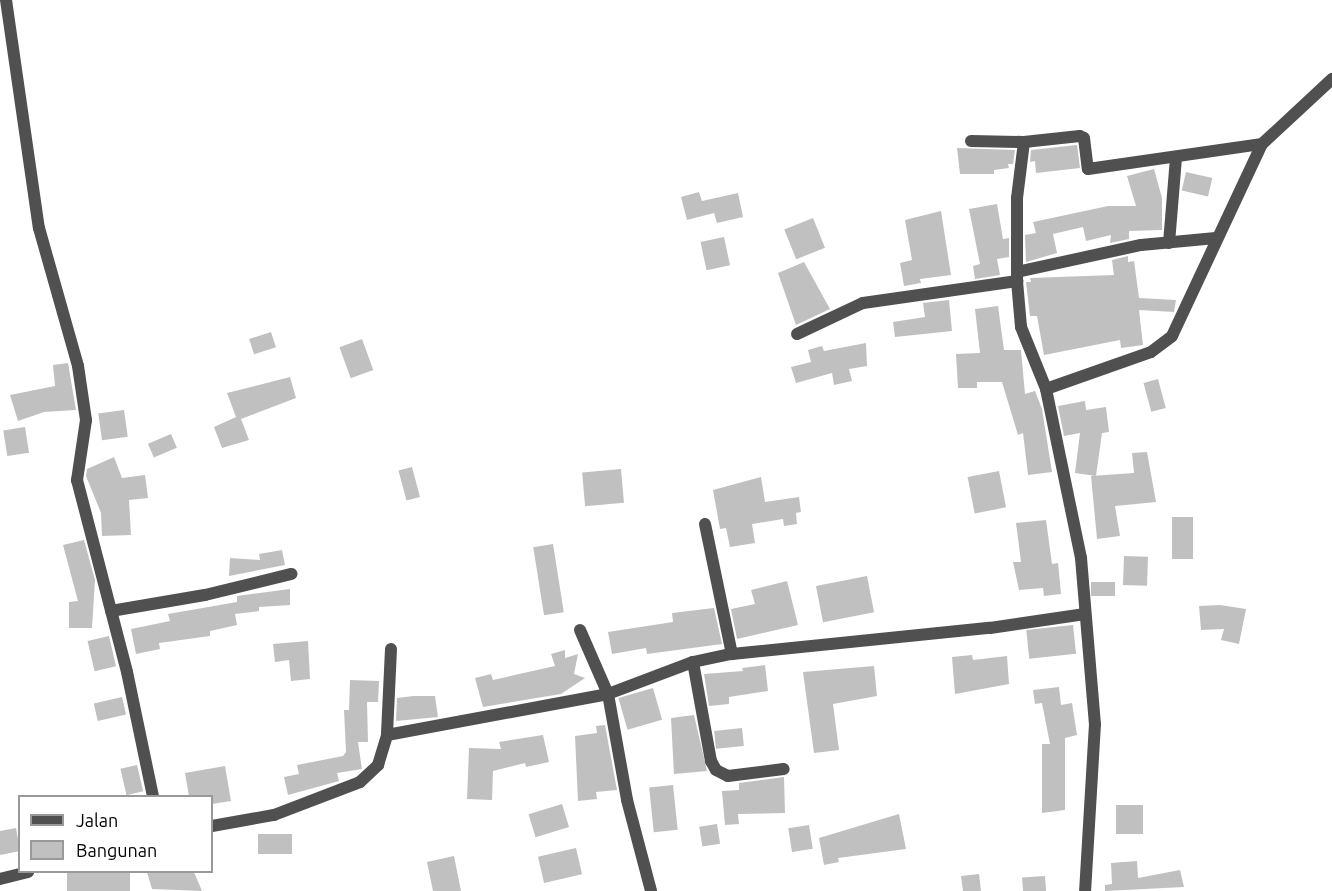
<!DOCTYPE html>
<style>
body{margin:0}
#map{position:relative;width:1332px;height:891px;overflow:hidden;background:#fff;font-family:Ubuntu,sans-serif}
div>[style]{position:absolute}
.building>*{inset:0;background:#c0c0c0;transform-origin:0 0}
.street>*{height:12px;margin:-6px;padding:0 6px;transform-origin:6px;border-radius:6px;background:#505050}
span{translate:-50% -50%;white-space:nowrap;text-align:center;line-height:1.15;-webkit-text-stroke:4.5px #fff;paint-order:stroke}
.legend{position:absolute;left:18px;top:795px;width:195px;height:78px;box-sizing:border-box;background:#fff;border:2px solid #999;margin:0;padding:8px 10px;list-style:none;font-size:18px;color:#000}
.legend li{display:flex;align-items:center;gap:12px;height:30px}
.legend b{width:30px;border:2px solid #999}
</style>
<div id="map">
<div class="building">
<div style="clip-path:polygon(1077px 145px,1080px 168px,1036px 173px,1035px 161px,1030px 162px,1031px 150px)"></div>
<div style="clip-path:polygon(957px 148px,1015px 150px,1013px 164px,1008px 164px,1009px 168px,994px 170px,994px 174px,960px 174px)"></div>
<div style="clip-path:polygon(1154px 169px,1162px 198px,1162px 230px,1129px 231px,1129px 239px,1110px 243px,1111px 235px,1086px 241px,1083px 227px,1053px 234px,1057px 253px,1026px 262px,1025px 235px,1036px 233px,1033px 222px,1108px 206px,1136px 206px,1127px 176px)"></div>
<div style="left:1186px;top:172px;width:27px;height:19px;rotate:13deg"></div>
<div style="clip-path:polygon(699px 192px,702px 201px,738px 193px,743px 217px,717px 223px,714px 213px,687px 220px,681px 197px)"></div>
<div style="clip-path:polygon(997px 204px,1003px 239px,1009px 238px,1009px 257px,997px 259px,1000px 275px,975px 279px,973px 266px,980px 264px,969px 209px)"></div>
<div style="clip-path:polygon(941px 211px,951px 275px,920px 279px,921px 283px,904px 286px,900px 263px,912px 260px,905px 220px)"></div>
<div style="left:813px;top:218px;width:32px;height:31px;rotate:68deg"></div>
<div style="left:724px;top:237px;width:29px;height:24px;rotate:78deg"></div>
<div style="clip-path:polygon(1128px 256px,1128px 262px,1134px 261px,1139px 298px,1176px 300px,1174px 312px,1139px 310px,1143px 345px,1121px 348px,1120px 340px,1044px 355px,1037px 316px,1030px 316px,1026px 282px,1031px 282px,1030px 278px,1114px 275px,1112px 260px)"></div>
<div style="clip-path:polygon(804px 262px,830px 309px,796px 325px,778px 273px)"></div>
<div style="clip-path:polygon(949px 300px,952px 331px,895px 337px,893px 322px,925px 317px,923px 303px)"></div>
<div style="clip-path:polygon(998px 306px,1004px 350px,1021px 350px,1025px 394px,1035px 391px,1042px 409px,1052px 472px,1028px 475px,1023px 433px,1018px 435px,1002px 382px,977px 382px,977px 388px,958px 388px,956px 354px,980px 353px,975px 309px)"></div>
<div style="left:271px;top:332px;width:16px;height:23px;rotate:72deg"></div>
<div style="left:362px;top:339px;width:33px;height:24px;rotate:70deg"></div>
<div style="clip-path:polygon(866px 343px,867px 366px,849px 369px,852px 381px,834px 385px,832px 373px,796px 383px,791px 367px,811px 362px,808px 350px,822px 346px,824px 351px)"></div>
<div style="clip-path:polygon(68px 363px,76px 410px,44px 412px,18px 421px,10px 395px,55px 386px,53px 365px)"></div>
<div style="clip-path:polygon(290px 377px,296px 398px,241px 419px,249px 440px,222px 448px,214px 427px,236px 417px,227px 393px)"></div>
<div style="left:1158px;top:379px;width:30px;height:15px;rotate:75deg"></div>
<div style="clip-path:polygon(1085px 401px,1086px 410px,1106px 407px,1109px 432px,1102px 433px,1096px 476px,1075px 473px,1080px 433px,1064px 436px,1058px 406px)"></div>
<div style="left:124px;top:410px;width:27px;height:26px;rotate:82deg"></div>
<div style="left:25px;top:427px;width:26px;height:22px;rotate:81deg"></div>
<div style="left:171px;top:434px;width:15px;height:25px;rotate:67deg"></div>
<div style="clip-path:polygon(1147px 452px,1156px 502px,1115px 506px,1120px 536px,1097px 539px,1091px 476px,1134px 473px,1132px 453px)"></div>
<div style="clip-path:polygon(114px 457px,122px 478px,145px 475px,148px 498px,129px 500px,131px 535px,102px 536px,101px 513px,86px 476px,87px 469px)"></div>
<div style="left:412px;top:467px;width:31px;height:14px;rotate:75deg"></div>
<div style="left:621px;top:469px;width:34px;height:39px;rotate:85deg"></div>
<div style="left:999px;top:471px;width:37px;height:32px;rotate:79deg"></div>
<div style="clip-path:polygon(761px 477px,765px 502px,799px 497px,801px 512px,796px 513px,797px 524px,784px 526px,783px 519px,752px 524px,755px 543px,730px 547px,726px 528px,720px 529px,713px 490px)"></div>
<div style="left:1172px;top:517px;width:21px;height:42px"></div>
<div style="clip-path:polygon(1046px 520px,1052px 564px,1058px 563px,1061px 594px,1044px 596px,1043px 588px,1019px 590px,1013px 562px,1021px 562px,1016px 523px)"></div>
<div style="clip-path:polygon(84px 540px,95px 580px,92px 628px,69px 628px,69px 602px,78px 601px,63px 545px)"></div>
<div style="left:553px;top:544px;width:69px;height:20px;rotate:81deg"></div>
<div style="clip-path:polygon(282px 550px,285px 565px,229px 576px,230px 558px,260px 560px,259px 554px)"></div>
<div style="left:1124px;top:556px;width:24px;height:29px;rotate:2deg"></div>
<div style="left:867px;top:576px;width:37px;height:52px;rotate:79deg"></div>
<div style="clip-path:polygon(787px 581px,798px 625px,737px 639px,731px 609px,755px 604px,751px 590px)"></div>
<div style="left:1115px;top:582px;width:14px;height:24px;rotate:90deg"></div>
<div style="clip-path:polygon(290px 589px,290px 605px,259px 607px,259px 611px,235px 614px,237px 625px,210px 631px,210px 636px,159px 643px,160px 649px,136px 654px,131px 629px,170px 621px,168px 614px,237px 602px,237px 596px)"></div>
<div style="clip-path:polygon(1220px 605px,1246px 609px,1239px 644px,1221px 640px,1224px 629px,1201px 630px,1199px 606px)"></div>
<div style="clip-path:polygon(714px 608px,722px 644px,647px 654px,646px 648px,612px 654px,608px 632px,673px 622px,672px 613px)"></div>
<div style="left:1073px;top:625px;width:29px;height:47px;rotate:84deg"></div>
<div style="left:109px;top:636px;width:31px;height:22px;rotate:77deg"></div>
<div style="clip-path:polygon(308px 641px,310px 679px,291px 681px,289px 660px,275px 662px,273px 644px)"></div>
<div style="clip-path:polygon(565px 650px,565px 658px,578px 654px,574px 674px,585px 678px,561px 694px,483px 707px,475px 678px,491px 674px,493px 680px,555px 666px,551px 654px)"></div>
<div style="clip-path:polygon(972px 655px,973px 660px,1007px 656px,1009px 684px,955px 694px,952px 657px)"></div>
<div style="clip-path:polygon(765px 665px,768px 691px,729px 697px,729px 704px,709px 706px,704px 674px,743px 671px,742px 668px)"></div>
<div style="clip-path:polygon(874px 666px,877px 696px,833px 704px,839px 750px,814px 753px,803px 672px)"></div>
<div style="clip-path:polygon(350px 680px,379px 681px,378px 702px,367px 702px,368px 742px,358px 742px,362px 769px,337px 773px,339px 781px,288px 795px,284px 777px,299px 774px,297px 765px,343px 756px,346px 752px,344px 710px,349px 710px)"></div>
<div style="clip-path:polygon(1059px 687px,1061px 705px,1072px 703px,1077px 735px,1065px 738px,1065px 810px,1042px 813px,1042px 744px,1050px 744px,1042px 703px,1035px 704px,1033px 690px)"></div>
<div style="left:653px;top:688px;width:33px;height:36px;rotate:74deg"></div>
<div style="clip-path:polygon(413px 696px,435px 696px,438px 717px,396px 721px,397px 698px)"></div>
<div style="left:122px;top:697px;width:18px;height:29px;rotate:77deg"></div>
<div style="clip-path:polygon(694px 715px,707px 771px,674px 774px,671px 718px)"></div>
<div style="clip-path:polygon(605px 725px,617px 790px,596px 792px,597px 799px,578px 801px,575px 736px,597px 733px,596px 726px)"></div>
<div style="left:742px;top:728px;width:18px;height:28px;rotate:84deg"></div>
<div style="clip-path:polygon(543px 735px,549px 762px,526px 767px,525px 763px,493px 771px,492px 800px,467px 799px,469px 748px,501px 749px,499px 742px)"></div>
<div style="left:137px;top:765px;width:27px;height:17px;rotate:77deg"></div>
<div style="clip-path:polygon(225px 766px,231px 801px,212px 804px,212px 796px,189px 796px,185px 773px)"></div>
<div style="clip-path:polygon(784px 777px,785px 813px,738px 814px,739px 824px,725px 825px,722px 791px,739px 790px,739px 783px)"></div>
<div style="left:673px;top:785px;width:45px;height:24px;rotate:84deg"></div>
<div style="left:562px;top:804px;width:24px;height:35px;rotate:73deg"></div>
<div style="left:1116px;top:805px;width:27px;height:29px"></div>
<div style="clip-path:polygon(899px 814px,906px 849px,838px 858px,839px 862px,824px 865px,819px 838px)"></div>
<div style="left:717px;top:824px;width:20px;height:18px;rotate:81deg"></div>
<div style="left:809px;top:825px;width:24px;height:21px;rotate:81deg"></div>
<div style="clip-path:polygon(16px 828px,20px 851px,0 855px,0 831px)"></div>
<div style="left:292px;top:834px;width:20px;height:34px;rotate:90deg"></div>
<div style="left:576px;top:848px;width:27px;height:39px;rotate:77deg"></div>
<div style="clip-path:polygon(454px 856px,461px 891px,433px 891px,427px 862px)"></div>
<div style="clip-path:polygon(1137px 861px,1138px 878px,1180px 870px,1184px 887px,1105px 891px,1105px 885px,1112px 884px,1111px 863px)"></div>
<div style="left:67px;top:872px;width:63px;height:19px"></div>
<div style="clip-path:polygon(147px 872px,194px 872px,202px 891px,152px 889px)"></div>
<div style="clip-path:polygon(979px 874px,981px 891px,963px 891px,961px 876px)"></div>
<div style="left:1045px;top:876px;width:15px;height:23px;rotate:86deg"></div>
</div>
<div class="street">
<div style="left:6px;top:0;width:230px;rotate:81.8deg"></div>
<div style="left:39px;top:228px;width:143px;rotate:74.2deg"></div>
<div style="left:78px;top:366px;width:55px;rotate:81.6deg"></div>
<div style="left:86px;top:420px;width:61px;rotate:98.5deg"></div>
<div style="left:77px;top:480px;width:198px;rotate:75.4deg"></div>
<div style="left:127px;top:672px;width:127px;rotate:78.2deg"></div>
<div style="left:971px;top:141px;width:53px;rotate:1.1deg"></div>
<div style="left:1024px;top:142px;width:56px;rotate:-6.1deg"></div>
<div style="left:1080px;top:136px;width:4px;rotate:27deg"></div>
<div style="left:1084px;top:138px;width:31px;rotate:83deg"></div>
<div style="left:1088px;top:169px;width:176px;rotate:-8.2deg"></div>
<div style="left:1169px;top:243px;width:86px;rotate:-85.3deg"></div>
<div style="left:1017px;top:272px;width:74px;rotate:-90deg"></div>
<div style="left:1017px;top:198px;width:56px;rotate:-82.9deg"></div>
<div style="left:1017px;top:281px;width:46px;rotate:85deg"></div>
<div style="left:1021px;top:327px;width:67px;rotate:68deg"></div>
<div style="left:1046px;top:389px;width:173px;rotate:78.3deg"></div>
<div style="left:1081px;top:558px;width:167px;rotate:85.2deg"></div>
<div style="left:1095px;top:724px;width:167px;rotate:93.4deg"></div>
<div style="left:797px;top:334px;width:73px;rotate:-25.2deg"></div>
<div style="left:863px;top:303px;width:156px;rotate:-8.1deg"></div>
<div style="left:1017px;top:281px;width:9px;rotate:-90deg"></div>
<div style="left:1017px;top:272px;width:127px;rotate:-12.3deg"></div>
<div style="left:1141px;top:245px;width:75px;rotate:-5.3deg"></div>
<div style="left:1046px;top:389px;width:111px;rotate:-19.4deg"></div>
<div style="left:1151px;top:352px;width:26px;rotate:-37deg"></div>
<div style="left:1172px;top:336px;width:212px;rotate:-64.9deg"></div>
<div style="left:1262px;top:144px;width:96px;rotate:-42.9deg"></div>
<div style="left:705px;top:524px;width:133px;rotate:78.3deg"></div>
<div style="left:111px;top:611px;width:95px;rotate:-9.7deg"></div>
<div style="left:205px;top:595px;width:89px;rotate:-13.7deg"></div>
<div style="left:580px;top:630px;width:70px;rotate:66.4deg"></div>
<div style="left:608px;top:694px;width:108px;rotate:79.8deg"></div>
<div style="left:627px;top:800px;width:94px;rotate:75.2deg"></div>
<div style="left:391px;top:649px;width:86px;rotate:92.7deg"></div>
<div style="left:387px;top:735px;width:225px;rotate:-10.5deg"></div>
<div style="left:608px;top:694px;width:91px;rotate:-20.6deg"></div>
<div style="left:693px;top:662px;width:40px;rotate:-12deg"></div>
<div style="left:732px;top:654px;width:259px;rotate:-5.8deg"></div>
<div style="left:990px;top:628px;width:96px;rotate:-8.4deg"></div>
<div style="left:693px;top:662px;width:101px;rotate:79.7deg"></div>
<div style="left:711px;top:761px;width:10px;rotate:61deg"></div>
<div style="left:716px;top:770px;width:13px;rotate:27deg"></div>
<div style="left:728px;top:776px;width:56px;rotate:-7.1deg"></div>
<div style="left:212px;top:826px;width:63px;rotate:-10.1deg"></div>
<div style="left:274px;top:815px;width:92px;rotate:-21deg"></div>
<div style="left:360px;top:782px;width:25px;rotate:-43deg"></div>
<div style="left:378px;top:765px;width:31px;rotate:-73deg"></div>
<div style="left:0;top:879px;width:29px;rotate:-14deg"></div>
</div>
<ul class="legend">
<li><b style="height:8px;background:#505050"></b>Jalan</li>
<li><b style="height:16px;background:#c0c0c0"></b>Bangunan</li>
</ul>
</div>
